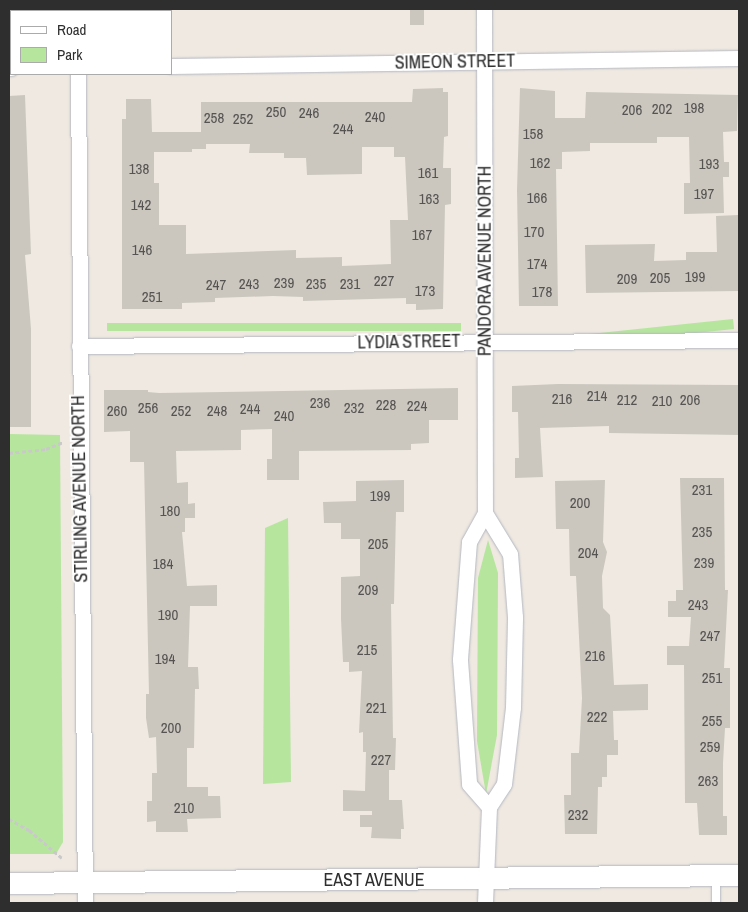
<!DOCTYPE html>
<style>
body{margin:0}
#map{position:relative;width:748px;height:912px;overflow:hidden;background:#efe9e1;font-family:"Archivo Narrow",sans-serif}
div>[style]{position:absolute}
.green>*{inset:0;background:#b6e59e;transform-origin:0 0}
.building>*{inset:0;background:#cbc7bf;transform-origin:0 0}
.path>*{height:3px;margin-top:-1.5px;transform-origin:0;background:repeating-linear-gradient(90deg,#c9c9c9 0 4px,transparent 0 6.5px)}
.roads{filter:drop-shadow(0 0 1px #b4b7c1) drop-shadow(0 0 1px #b4b7c1)}
.lane>*{height:8px;margin:-4px;padding:0 4px;transform-origin:4px;border-radius:4px;background:#fff}
.street>*{height:15px;margin:-7.5px;padding:0 7.5px;transform-origin:7.5px;border-radius:7.5px;background:#fff}
.secondary>*{height:21px;margin:-10.5px;padding:0 10.5px;transform-origin:10.5px;border-radius:10.5px;background:#fff}
span{translate:-50% -50%;white-space:nowrap;text-align:center;line-height:1.15;-webkit-text-stroke:4px #fff;paint-order:stroke}
.number-label{font-size:15px;color:#555452}
.number-label span{-webkit-text-stroke-width:0}
.street-label{font-size:18px;color:#2e2e2e}
.frame{position:absolute;inset:0;border:10px solid #2e2e2e;pointer-events:none}
.legend{position:absolute;left:10px;top:10px;width:162px;height:65px;box-sizing:border-box;background:#fff;border:1px solid #ababab;margin:0;padding:6px 9px;list-style:none;font-size:15px;color:#2e2e2e}
.legend li{display:flex;align-items:center;gap:10px;height:25px}
.legend b{width:25px;border:1px solid #ababab}
</style>
<div id="map">
<div class="green">
<div style="left:733px;top:319px;width:10px;height:192px;rotate:84deg"></div>
<div style="left:461px;top:323px;width:8px;height:354px;rotate:90deg"></div>
<div style="clip-path:polygon(9px 434px,60px 435px,63px 842px,56px 854px,9px 854px)"></div>
<div style="clip-path:polygon(288px 518px,291px 782px,263px 784px,265px 528px)"></div>
<div style="clip-path:polygon(488px 540px,498px 573px,497px 735px,486px 794px,477px 741px,478px 578px)"></div>
</div>
<div class="building">
<div style="left:410px;top:9px;width:14px;height:16px"></div>
<div style="clip-path:polygon(evenodd,443px 88px,443px 92px,448px 92px,448px 136px,444px 137px,443px 168px,451px 168px,451px 204px,445px 205px,443px 309px,416px 310px,416px 304px,406px 304px,406px 298px,303px 301px,303px 297px,273px 296px,215px 298px,215px 302px,182px 303px,182px 309px,122px 309px,122px 119px,126px 119px,126px 99px,151px 99px,152px 132px,201px 132px,201px 102px,412px 102px,413px 89px,443px 88px,206px 144px,250px 144px,249px 153px,284px 153px,284px 158px,306px 158px,307px 175px,362px 174px,362px 147px,394px 147px,394px 157px,405px 157px,408px 220px,390px 220px,391px 264px,342px 266px,342px 257px,296px 258px,296px 250px,186px 254px,186px 225px,159px 225px,159px 183px,154px 183px,154px 152px,192px 152px,192px 149px,206px 149px,206px 144px)"></div>
<div style="clip-path:polygon(520px 88px,555px 91px,555px 118px,585px 118px,586px 92px,738px 95px,737px 131px,723px 132px,724px 162px,729px 162px,729px 177px,723px 177px,724px 213px,684px 214px,684px 183px,690px 183px,689px 137px,657px 137px,657px 143px,590px 143px,590px 151px,562px 152px,562px 169px,556px 169px,558px 306px,519px 306px,517px 190px)"></div>
<div style="clip-path:polygon(25px 95px,31px 254px,25px 255px,31px 329px,31px 427px,9px 427px,9px 96px)"></div>
<div style="clip-path:polygon(738px 215px,739px 291px,586px 293px,585px 245px,655px 244px,654px 261px,686px 260px,686px 252px,717px 252px,716px 216px)"></div>
<div style="clip-path:polygon(558px 384px,739px 385px,739px 435px,609px 433px,609px 426px,540px 428px,543px 477px,515px 478px,515px 458px,519px 458px,518px 412px,512px 412px,512px 386px)"></div>
<div style="clip-path:polygon(458px 388px,458px 420px,429px 420px,429px 443px,411px 444px,411px 450px,299px 451px,299px 480px,267px 480px,267px 459px,272px 459px,272px 429px,241px 430px,241px 450px,176px 451px,177px 483px,188px 482px,188px 504px,195px 503px,195px 518px,185px 518px,185px 532px,182px 532px,187px 586px,217px 585px,217px 606px,190px 606px,188px 667px,198px 667px,199px 689px,195px 689px,194px 748px,187px 748px,187px 787px,208px 787px,208px 796px,220px 796px,221px 818px,187px 819px,188px 832px,156px 832px,156px 821px,147px 822px,147px 801px,152px 801px,152px 773px,157px 773px,156px 737px,149px 738px,146px 718px,146px 694px,149px 694px,144px 462px,130px 462px,130px 431px,104px 432px,104px 390px,148px 390px,148px 392px,159px 393px)"></div>
<div style="clip-path:polygon(680px 478px,724px 478px,725px 590px,728px 590px,724px 668px,730px 668px,730px 728px,725px 728px,723px 763px,723px 816px,727px 816px,727px 835px,699px 835px,697px 803px,685px 803px,684px 665px,667px 665px,667px 646px,689px 646px,691px 617px,668px 617px,668px 601px,676px 601px,676px 590px,683px 590px)"></div>
<div style="clip-path:polygon(404px 480px,404px 512px,396px 512px,394px 604px,391px 604px,393px 738px,396px 738px,395px 770px,389px 770px,389px 800px,402px 800px,404px 829px,401px 829px,401px 839px,371px 838px,372px 827px,360px 827px,360px 815px,372px 815px,372px 811px,343px 811px,343px 790px,365px 791px,366px 752px,363px 752px,363px 732px,359px 733px,362px 671px,349px 672px,349px 662px,343px 662px,341px 619px,341px 577px,360px 576px,360px 539px,341px 539px,341px 523px,324px 523px,323px 502px,356px 501px,356px 481px)"></div>
<div style="clip-path:polygon(605px 480px,603px 542px,607px 552px,602px 576px,603px 608px,610px 615px,614px 685px,648px 684px,648px 710px,613px 711px,614px 740px,618px 740px,618px 755px,607px 755px,607px 777px,602px 777px,602px 787px,598px 787px,597px 834px,565px 834px,564px 795px,571px 795px,571px 753px,579px 753px,582px 698px,576px 576px,570px 576px,569px 529px,556px 529px,555px 481px)"></div>
</div>
<div class="path">
<div style="left:9px;top:453px;width:37px;rotate:-6deg"></div>
<div style="left:46px;top:449px;width:18px;rotate:-22deg"></div>
<div style="left:9px;top:819px;width:23px;rotate:29deg"></div>
<div style="left:29px;top:830px;width:43px;rotate:40.3deg"></div>
</div>
<div class="roads">
<div class="lane">
<div style="left:716px;top:903px;width:25px;rotate:-90deg"></div>
</div>
<div class="street">
<div style="left:77px;top:9px;width:2px;rotate:90deg"></div>
<div style="left:484px;top:9px;width:504px;rotate:89.89deg"></div>
<div style="left:485px;top:513px;width:33px;rotate:119deg"></div>
<div style="left:469px;top:542px;width:118px;rotate:94.4deg"></div>
<div style="left:460px;top:660px;width:124px;rotate:85.8deg"></div>
<div style="left:469px;top:784px;width:30px;rotate:49deg"></div>
<div style="left:171px;top:66px;width:568px;rotate:-0.81deg"></div>
<div style="left:9px;top:68px;width:2px"></div>
<div style="left:78px;top:74px;width:829px;rotate:89.52deg"></div>
<div style="left:79px;top:346px;width:660px;rotate:-0.52deg"></div>
<div style="left:485px;top:903px;width:96px;rotate:-87.6deg"></div>
<div style="left:489px;top:807px;width:27px;rotate:-57deg"></div>
<div style="left:504px;top:784px;width:78px;rotate:-83.3deg"></div>
<div style="left:513px;top:707px;width:90px;rotate:-88.7deg"></div>
<div style="left:515px;top:617px;width:63px;rotate:-94.5deg"></div>
<div style="left:510px;top:554px;width:48px;rotate:-121.4deg"></div>
</div>
<div class="secondary">
<div style="left:9px;top:883px;width:730px;rotate:-0.63deg"></div>
</div>
</div>
<div class="number-label">
<span style="left:694px;top:108px">198</span>
<span style="left:662px;top:109px">202</span>
<span style="left:632px;top:110px">206</span>
<span style="left:276px;top:112px">250</span>
<span style="left:309px;top:113px">246</span>
<span style="left:375px;top:117px">240</span>
<span style="left:214px;top:118px">258</span>
<span style="left:243px;top:119px">252</span>
<span style="left:343px;top:129px">244</span>
<span style="left:533px;top:134px">158</span>
<span style="left:540px;top:163px">162</span>
<span style="left:709px;top:164px">193</span>
<span style="left:139px;top:169px">138</span>
<span style="left:428px;top:173px">161</span>
<span style="left:704px;top:194px">197</span>
<span style="left:537px;top:198px">166</span>
<span style="left:429px;top:199px">163</span>
<span style="left:141px;top:205px">142</span>
<span style="left:534px;top:232px">170</span>
<span style="left:422px;top:235px">167</span>
<span style="left:142px;top:250px">146</span>
<span style="left:537px;top:264px">174</span>
<span style="left:695px;top:277px">199</span>
<span style="left:660px;top:278px">205</span>
<span style="left:627px;top:279px">209</span>
<span style="left:384px;top:281px">227</span>
<span style="left:284px;top:283px">239</span>
<span style="left:249px;top:284px">243</span>
<span style="left:316px;top:284px">235</span>
<span style="left:350px;top:284px">231</span>
<span style="left:216px;top:285px">247</span>
<span style="left:425px;top:291px">173</span>
<span style="left:542px;top:292px">178</span>
<span style="left:152px;top:297px">251</span>
<span style="left:597px;top:396px">214</span>
<span style="left:562px;top:399px">216</span>
<span style="left:627px;top:400px">212</span>
<span style="left:690px;top:400px">206</span>
<span style="left:662px;top:401px">210</span>
<span style="left:320px;top:403px">236</span>
<span style="left:386px;top:405px">228</span>
<span style="left:417px;top:406px">224</span>
<span style="left:148px;top:408px">256</span>
<span style="left:354px;top:408px">232</span>
<span style="left:250px;top:409px">244</span>
<span style="left:117px;top:411px">260</span>
<span style="left:181px;top:411px">252</span>
<span style="left:217px;top:411px">248</span>
<span style="left:284px;top:416px">240</span>
<span style="left:702px;top:490px">231</span>
<span style="left:380px;top:496px">199</span>
<span style="left:580px;top:503px">200</span>
<span style="left:170px;top:511px">180</span>
<span style="left:702px;top:532px">235</span>
<span style="left:378px;top:544px">205</span>
<span style="left:588px;top:553px">204</span>
<span style="left:704px;top:563px">239</span>
<span style="left:163px;top:564px">184</span>
<span style="left:368px;top:590px">209</span>
<span style="left:698px;top:605px">243</span>
<span style="left:168px;top:615px">190</span>
<span style="left:710px;top:636px">247</span>
<span style="left:367px;top:650px">215</span>
<span style="left:595px;top:656px">216</span>
<span style="left:165px;top:659px">194</span>
<span style="left:712px;top:678px">251</span>
<span style="left:376px;top:708px">221</span>
<span style="left:597px;top:717px">222</span>
<span style="left:712px;top:721px">255</span>
<span style="left:171px;top:728px">200</span>
<span style="left:710px;top:747px">259</span>
<span style="left:381px;top:760px">227</span>
<span style="left:708px;top:781px">263</span>
<span style="left:184px;top:808px">210</span>
<span style="left:578px;top:815px">232</span>
</div>
<div class="street-label">
<span style="left:455px;top:62px;rotate:-1deg">SIMEON STREET</span>
<span style="left:485px;top:261px;rotate:-90deg">PANDORA AVENUE NORTH</span>
<span style="left:409px;top:342px;rotate:-1deg">LYDIA STREET</span>
<span style="left:80px;top:489px;rotate:-91deg">STIRLING AVENUE NORTH</span>
<span style="left:374px;top:880px">EAST AVENUE</span>
</div>
<div class="frame"></div>
<ul class="legend">
<li><b style="height:6px;background:#fff"></b>Road</li>
<li><b style="height:14px;background:#b6e59e"></b>Park</li>
</ul>
</div>
